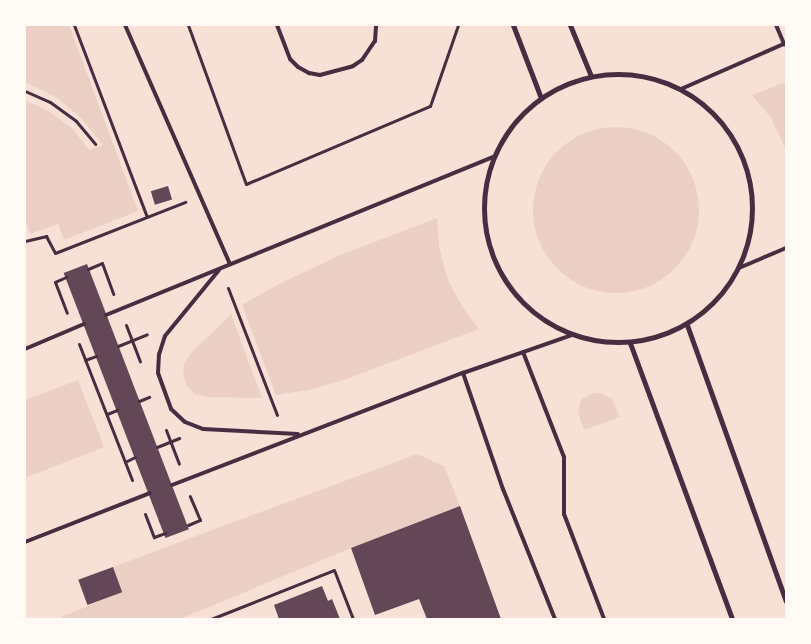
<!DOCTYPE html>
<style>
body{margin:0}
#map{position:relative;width:811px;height:644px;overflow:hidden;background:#f7e1d7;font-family:"Libre Baskerville",serif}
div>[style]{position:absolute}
.green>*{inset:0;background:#ebcfc5}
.round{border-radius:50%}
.building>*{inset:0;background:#644757;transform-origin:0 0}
.path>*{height:3px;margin:-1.5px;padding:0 1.5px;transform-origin:1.5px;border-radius:1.5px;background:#4a2c40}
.service>*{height:4px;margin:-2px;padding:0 2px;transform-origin:2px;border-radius:2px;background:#4a2c40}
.minor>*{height:5px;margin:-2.5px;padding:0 2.5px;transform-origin:2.5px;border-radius:2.5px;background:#4a2c40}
.minor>.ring{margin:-2.5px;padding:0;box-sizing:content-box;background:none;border:5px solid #4a2c40;border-radius:50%}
span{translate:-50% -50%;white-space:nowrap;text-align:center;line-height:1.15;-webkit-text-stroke:4px #fffaf5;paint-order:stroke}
.frame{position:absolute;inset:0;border:26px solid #fffaf5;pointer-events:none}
</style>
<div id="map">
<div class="green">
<div style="clip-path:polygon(25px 25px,69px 25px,138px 211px,64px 240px,58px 224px,30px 234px,25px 221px,25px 100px,50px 112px,72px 128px,89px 150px,103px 145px,81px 118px,57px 98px,25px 82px)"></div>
<div style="clip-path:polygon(786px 82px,786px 150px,771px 118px,752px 95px)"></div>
<div class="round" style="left:533px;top:127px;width:166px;height:166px"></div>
<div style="clip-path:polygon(437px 218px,439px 247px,448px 280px,462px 306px,479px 329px,344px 380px,308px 390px,276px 395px,242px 305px,277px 285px,340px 255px)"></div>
<div style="clip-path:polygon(231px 314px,262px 398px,207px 397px,195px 394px,187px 386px,183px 375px,184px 364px,190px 354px)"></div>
<div style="clip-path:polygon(78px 380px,104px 447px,25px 478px,25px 400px)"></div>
<div style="clip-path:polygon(594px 393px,600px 393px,612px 399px,620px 417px,584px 430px,578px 412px,579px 406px,582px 399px)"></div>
<div style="clip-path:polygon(417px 454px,444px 466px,460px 506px,351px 548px,180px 619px,61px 619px,61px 617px,122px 592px,113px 567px)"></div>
</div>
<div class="building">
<div style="left:168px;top:186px;width:14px;height:18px;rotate:73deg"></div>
<div style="left:87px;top:264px;width:284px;height:25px;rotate:69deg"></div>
<div style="clip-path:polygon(460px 506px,501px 619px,427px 619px,419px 599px,375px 615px,351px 548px)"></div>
<div style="left:113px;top:567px;width:27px;height:37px;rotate:70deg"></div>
<div style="clip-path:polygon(322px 586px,328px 601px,332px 599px,340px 619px,279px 619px,274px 605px)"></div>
</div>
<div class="path">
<div style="left:74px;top:25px;width:205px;rotate:69.2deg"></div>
<div style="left:188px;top:25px;width:169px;rotate:70deg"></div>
<div style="left:246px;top:184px;width:200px;rotate:-23deg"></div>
<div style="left:430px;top:106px;width:86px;rotate:-70.9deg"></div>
<div style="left:25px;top:91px;width:27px;rotate:24deg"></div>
<div style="left:50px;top:102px;width:32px;rotate:36deg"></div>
<div style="left:76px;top:121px;width:30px;rotate:50deg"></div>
<div style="left:25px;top:241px;width:22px;rotate:-13deg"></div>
<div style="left:46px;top:236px;width:19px;rotate:62deg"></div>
<div style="left:55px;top:253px;width:140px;rotate:-21.4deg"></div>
<div style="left:88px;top:269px;width:15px;rotate:-23deg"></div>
<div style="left:102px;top:263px;width:33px;rotate:70deg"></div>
<div style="left:66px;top:277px;width:12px;rotate:156deg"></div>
<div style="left:55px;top:282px;width:33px;rotate:69deg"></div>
<div style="left:228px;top:288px;width:136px;rotate:68.9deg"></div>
<div style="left:126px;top:325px;width:39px;rotate:69deg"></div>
<div style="left:79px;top:344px;width:146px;rotate:68.7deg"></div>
<div style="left:118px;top:346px;width:31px;rotate:-22deg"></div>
<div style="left:85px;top:360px;width:12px;rotate:-20deg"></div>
<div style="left:139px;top:401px;width:11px;rotate:-22deg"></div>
<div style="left:107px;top:414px;width:11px;rotate:-22deg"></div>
<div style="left:166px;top:430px;width:36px;rotate:69deg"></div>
<div style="left:157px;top:447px;width:24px;rotate:-22deg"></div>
<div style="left:125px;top:462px;width:11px;rotate:-27deg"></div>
<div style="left:145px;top:514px;width:25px;rotate:69deg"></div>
<div style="left:154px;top:537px;width:12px;rotate:-20deg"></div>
<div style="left:188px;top:525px;width:13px;rotate:-23deg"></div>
<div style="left:200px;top:520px;width:26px;rotate:-113deg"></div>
<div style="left:211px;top:619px;width:132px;rotate:-21.7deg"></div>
<div style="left:334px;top:570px;width:53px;rotate:68.8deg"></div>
</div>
<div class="service">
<div style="left:125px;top:25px;width:261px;rotate:66.3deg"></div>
<div style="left:277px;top:25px;width:36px;rotate:69deg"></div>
<div style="left:290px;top:59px;width:11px;rotate:45deg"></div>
<div style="left:298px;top:67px;width:13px;rotate:29deg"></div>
<div style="left:309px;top:73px;width:11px;rotate:10deg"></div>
<div style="left:320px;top:75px;width:34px;rotate:-15deg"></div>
<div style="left:353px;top:66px;width:11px;rotate:-34deg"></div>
<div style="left:362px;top:60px;width:23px;rotate:-56deg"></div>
<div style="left:375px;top:41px;width:16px;rotate:-86deg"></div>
<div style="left:776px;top:25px;width:21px;rotate:67deg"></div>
<div style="left:681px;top:89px;width:115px;rotate:-23.7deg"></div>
<div style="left:739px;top:268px;width:51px;rotate:-23.1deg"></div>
<div style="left:219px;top:270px;width:85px;rotate:129.3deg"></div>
<div style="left:165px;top:336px;width:19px;rotate:108deg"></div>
<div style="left:159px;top:354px;width:19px;rotate:93deg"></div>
<div style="left:158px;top:373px;width:38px;rotate:70deg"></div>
<div style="left:171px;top:409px;width:19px;rotate:43deg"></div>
<div style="left:185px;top:422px;width:19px;rotate:21deg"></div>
<div style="left:203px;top:429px;width:95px;rotate:3deg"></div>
<div style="left:106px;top:315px;width:419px;rotate:-22.2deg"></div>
<div style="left:25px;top:349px;width:64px;rotate:-23deg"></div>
<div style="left:523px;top:352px;width:113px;rotate:68.7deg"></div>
<div style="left:564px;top:457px;width:57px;rotate:90deg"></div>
<div style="left:564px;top:514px;width:112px;rotate:69.1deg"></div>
<div style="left:463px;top:373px;width:123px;rotate:71deg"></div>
<div style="left:503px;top:489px;width:140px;rotate:68.2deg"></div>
<div style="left:172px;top:485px;width:312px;rotate:-21.1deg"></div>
<div style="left:463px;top:373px;width:115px;rotate:-19.2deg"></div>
<div style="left:25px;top:542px;width:134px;rotate:-21.4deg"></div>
</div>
<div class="minor">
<div style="left:513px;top:25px;width:78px;rotate:69deg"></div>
<div style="left:570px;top:25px;width:55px;rotate:67.6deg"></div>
<div class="ring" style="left:484px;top:74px;width:263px;height:263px"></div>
<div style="left:687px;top:325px;width:293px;rotate:70.3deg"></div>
<div style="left:630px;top:343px;width:294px;rotate:69.7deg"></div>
</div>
<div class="frame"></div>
</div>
